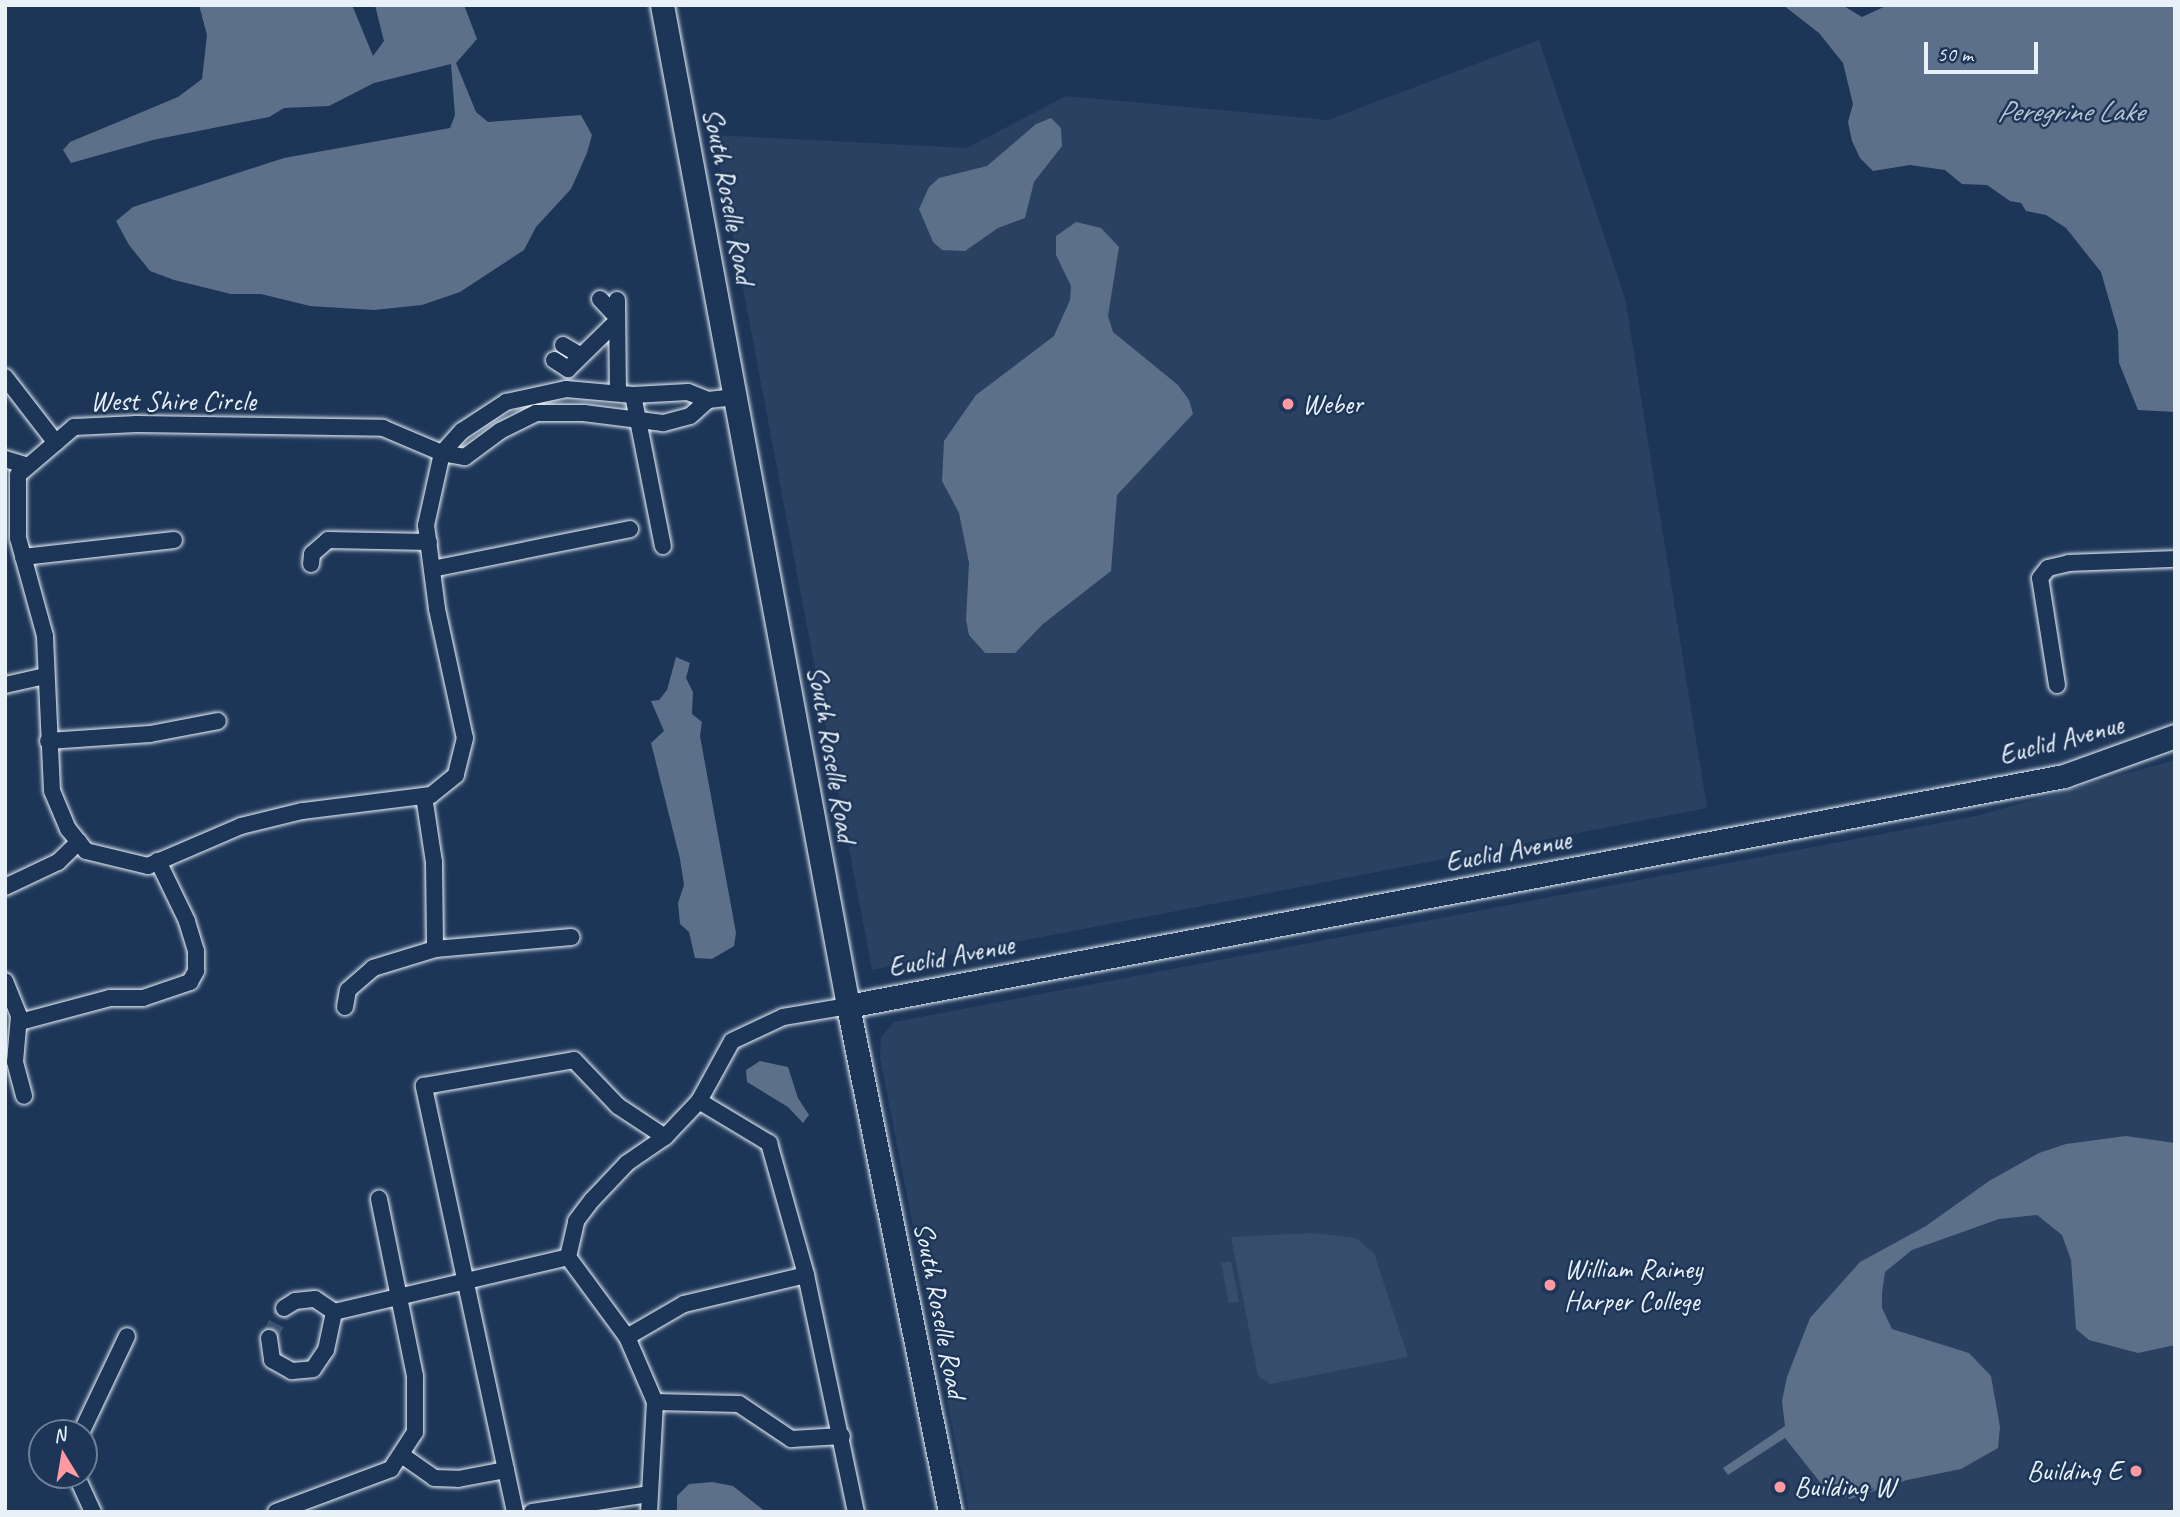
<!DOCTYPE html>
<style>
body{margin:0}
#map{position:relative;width:2180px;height:1517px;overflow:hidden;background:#1d3557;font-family:Caveat,sans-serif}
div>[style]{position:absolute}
.built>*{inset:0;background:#2a4162}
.green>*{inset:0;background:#374d6c;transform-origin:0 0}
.water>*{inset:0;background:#5d7089}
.minor-tunnel>*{height:16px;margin-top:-8px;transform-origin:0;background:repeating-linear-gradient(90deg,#3b516f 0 16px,transparent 0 24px)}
.roads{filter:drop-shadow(0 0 2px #e8f1f8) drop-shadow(0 0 2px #e8f1f8)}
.minor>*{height:16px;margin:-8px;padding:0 8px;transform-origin:8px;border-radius:8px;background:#1d3557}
.secondary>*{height:23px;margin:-11.5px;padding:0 11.5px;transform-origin:11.5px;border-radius:11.5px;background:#1d3557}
.dots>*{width:19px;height:19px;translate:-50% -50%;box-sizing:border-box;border:4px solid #1d3557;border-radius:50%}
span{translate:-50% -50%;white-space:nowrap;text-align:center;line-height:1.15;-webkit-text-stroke:5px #1d3557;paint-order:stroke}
.street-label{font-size:28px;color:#e8f1f8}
.poi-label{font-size:28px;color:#e8f1f8}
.left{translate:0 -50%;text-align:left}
.right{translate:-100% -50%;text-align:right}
.water-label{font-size:30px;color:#b7c4d1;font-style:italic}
.frame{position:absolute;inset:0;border:7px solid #e8f1f8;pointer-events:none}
.north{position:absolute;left:28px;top:1419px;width:70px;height:70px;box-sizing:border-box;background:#1d3557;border:2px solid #6e8097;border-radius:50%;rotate:349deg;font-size:19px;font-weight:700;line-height:28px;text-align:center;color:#e8f1f8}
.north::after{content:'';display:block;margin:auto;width:24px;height:32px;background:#ff9aa2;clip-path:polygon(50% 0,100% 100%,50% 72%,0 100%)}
.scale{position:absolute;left:1924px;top:42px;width:114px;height:32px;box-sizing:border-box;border:4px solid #e8f1f8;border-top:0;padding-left:9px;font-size:21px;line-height:24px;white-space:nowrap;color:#e8f1f8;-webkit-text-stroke:5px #1d3557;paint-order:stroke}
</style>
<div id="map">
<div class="built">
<div style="clip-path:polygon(1539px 40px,1625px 298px,1707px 808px,872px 970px,714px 135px,967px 148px,1066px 96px,1328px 120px)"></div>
<div style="clip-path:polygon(2175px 760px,2175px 1512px,969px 1512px,880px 1058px,881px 1037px,894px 1022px,1976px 816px)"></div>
</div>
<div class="green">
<div style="clip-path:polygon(1312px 1233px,1356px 1238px,1374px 1253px,1408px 1357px,1270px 1384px,1258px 1376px,1231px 1237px)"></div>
<div style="left:1231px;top:1261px;width:41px;height:10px;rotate:79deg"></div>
</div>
<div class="water">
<div style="clip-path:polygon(199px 5px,352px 5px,373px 56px,384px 41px,375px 5px,464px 5px,477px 39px,456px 63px,476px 112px,488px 122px,581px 115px,592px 135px,587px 153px,571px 189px,536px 227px,524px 250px,460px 292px,422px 305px,374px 310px,310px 306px,261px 294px,231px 294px,174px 280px,150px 271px,129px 245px,116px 221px,133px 207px,284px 158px,450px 128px,455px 115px,451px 64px,374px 83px,329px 106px,284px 108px,269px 117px,153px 140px,71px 163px,63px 150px,70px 142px,178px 97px,202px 79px,207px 35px)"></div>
<div style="clip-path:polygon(1783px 5px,1842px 5px,1862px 17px,1888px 5px,2175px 5px,2175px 412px,2138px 410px,2119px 363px,2118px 331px,2101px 272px,2066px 228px,2046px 215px,2026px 211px,2021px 203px,2010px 201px,1987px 185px,1962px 184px,1945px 170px,1910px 165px,1873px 171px,1860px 158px,1852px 141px,1848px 122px,1853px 104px,1843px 63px,1819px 33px)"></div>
<div style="clip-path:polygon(1051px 118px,1061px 128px,1062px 146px,1034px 182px,1025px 218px,998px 228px,965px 251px,942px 250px,933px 242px,919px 209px,929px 187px,939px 178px,987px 166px,1036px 124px)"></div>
<div style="clip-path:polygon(1076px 222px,1101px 228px,1119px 247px,1108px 316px,1113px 332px,1178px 385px,1189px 400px,1193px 414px,1117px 495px,1111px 571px,1043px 624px,1015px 653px,985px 653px,969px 635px,966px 620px,969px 563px,959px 513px,942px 481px,944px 441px,976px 395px,1054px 336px,1070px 300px,1071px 286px,1056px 255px,1056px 236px)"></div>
<div style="clip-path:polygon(676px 657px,690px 663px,686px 678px,693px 692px,692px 714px,702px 722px,700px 736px,736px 933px,734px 946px,712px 959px,695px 958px,689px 932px,680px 924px,678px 903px,684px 885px,680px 859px,651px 743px,664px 731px,651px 701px,659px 700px,667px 690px)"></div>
<div style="clip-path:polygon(760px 1061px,788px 1067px,798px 1098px,809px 1115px,803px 1123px,788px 1107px,747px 1082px,746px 1070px)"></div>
<div style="clip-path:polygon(2126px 1136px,2175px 1143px,2175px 1345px,2138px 1353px,2089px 1340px,2076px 1329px,2071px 1260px,2062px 1235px,2037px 1215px,1999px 1219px,1912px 1250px,1885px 1272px,1882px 1293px,1882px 1308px,1892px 1329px,1969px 1353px,1991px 1376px,2000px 1427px,1998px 1448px,1961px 1469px,1907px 1480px,1850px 1499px,1827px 1491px,1785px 1438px,1728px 1475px,1723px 1468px,1785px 1426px,1782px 1401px,1787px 1377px,1810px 1318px,1860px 1262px,1926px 1226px,1989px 1181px,2039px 1153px,2066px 1144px)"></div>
<div style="clip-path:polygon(712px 1482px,733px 1486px,766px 1512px,677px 1512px,677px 1496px,689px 1484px)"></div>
</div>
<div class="minor-tunnel">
<div style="left:269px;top:1338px;width:34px;rotate:-63deg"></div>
</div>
<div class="roads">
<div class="minor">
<div style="left:600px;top:299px;width:21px;rotate:47deg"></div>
<div style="left:617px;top:300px;width:93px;rotate:89.4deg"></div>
<div style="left:563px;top:345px;width:21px;rotate:31deg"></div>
<div style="left:554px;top:360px;width:17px;rotate:33deg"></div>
<div style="left:568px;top:369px;width:64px;rotate:-44.4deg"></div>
<div style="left:5px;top:377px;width:83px;rotate:52.3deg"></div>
<div style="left:633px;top:395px;width:154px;rotate:78.8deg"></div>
<div style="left:708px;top:400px;width:24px;rotate:138deg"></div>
<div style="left:690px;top:416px;width:28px;rotate:165deg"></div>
<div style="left:663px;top:423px;width:80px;rotate:-172.8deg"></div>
<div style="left:584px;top:413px;width:48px;rotate:180deg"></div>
<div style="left:536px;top:413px;width:40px;rotate:153.4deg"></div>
<div style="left:500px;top:431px;width:44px;rotate:143.4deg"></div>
<div style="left:465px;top:457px;width:23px;rotate:-170deg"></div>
<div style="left:442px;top:453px;width:30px;rotate:-48deg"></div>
<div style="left:462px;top:431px;width:53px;rotate:-33.4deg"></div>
<div style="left:506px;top:402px;width:61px;rotate:-12.2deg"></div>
<div style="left:566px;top:389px;width:67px;rotate:5.1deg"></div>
<div style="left:633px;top:395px;width:55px;rotate:-3.1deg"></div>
<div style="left:688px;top:392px;width:22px;rotate:22deg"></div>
<div style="left:708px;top:400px;width:28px;rotate:-6deg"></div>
<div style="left:137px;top:424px;width:246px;rotate:0.9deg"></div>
<div style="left:383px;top:428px;width:64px;rotate:23deg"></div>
<div style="left:442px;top:453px;width:74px;rotate:102.5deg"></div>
<div style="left:426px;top:525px;width:85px;rotate:82.5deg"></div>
<div style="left:437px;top:609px;width:132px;rotate:77.8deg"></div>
<div style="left:465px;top:738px;width:38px;rotate:104deg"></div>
<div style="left:456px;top:775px;width:32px;rotate:141deg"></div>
<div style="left:431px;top:795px;width:130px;rotate:172.9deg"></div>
<div style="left:302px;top:811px;width:63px;rotate:166.2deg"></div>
<div style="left:241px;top:826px;width:101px;rotate:156.7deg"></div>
<div style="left:148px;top:866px;width:64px;rotate:-166.4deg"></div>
<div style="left:86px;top:851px;width:28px;rotate:-129deg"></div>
<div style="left:68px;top:829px;width:41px;rotate:-112.8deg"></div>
<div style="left:52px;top:791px;width:155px;rotate:-92.6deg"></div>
<div style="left:45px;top:636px;width:102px;rotate:-105.4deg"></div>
<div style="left:18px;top:538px;width:63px;rotate:-90deg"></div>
<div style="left:18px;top:475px;width:74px;rotate:-40.6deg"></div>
<div style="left:74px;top:427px;width:63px;rotate:-2.7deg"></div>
<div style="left:5px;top:459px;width:24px;rotate:17deg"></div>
<div style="left:23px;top:557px;width:152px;rotate:-6.4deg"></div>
<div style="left:311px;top:564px;width:10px;rotate:-84deg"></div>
<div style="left:312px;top:554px;width:21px;rotate:-41deg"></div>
<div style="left:328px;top:540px;width:101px;rotate:1.1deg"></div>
<div style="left:432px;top:569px;width:202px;rotate:-11.4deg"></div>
<div style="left:5px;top:685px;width:41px;rotate:-12.7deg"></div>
<div style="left:2057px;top:685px;width:108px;rotate:-99deg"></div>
<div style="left:2040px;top:578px;width:13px;rotate:-51deg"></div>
<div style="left:2048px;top:568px;width:22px;rotate:-13deg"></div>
<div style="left:2069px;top:563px;width:106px;rotate:-2.2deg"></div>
<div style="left:48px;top:741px;width:102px;rotate:-3.9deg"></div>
<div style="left:150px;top:734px;width:69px;rotate:-10.8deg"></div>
<div style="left:424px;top:796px;width:67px;rotate:81.4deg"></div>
<div style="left:434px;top:862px;width:87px;rotate:89.3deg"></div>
<div style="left:435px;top:949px;width:137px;rotate:-5deg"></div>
<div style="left:5px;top:887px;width:59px;rotate:-25.3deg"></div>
<div style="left:58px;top:862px;width:29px;rotate:-44deg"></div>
<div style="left:5px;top:981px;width:38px;rotate:68deg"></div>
<div style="left:19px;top:1016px;width:46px;rotate:95deg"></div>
<div style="left:15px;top:1062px;width:35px;rotate:75deg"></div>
<div style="left:345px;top:1007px;width:17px;rotate:-80deg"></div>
<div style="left:348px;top:990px;width:33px;rotate:-41deg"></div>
<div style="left:373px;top:968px;width:65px;rotate:-17deg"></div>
<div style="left:20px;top:1022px;width:93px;rotate:-14.9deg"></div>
<div style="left:110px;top:998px;width:33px"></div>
<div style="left:143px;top:998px;width:50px;rotate:-18.8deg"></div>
<div style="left:190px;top:982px;width:13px;rotate:-61deg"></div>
<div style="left:196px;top:971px;width:20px;rotate:-90deg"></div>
<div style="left:196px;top:951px;width:31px;rotate:-107deg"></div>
<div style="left:187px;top:921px;width:67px;rotate:-115.8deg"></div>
<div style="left:699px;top:1101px;width:82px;rotate:31deg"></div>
<div style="left:769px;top:1143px;width:137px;rotate:74.3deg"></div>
<div style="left:806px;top:1275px;width:242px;rotate:78.1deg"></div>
<div style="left:568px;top:1257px;width:37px;rotate:-77deg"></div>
<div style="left:576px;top:1221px;width:26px;rotate:-53deg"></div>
<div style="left:592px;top:1200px;width:51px;rotate:-46.6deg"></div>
<div style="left:627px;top:1163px;width:46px;rotate:-34.4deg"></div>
<div style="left:665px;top:1137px;width:50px;rotate:-46.6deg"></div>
<div style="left:699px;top:1101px;width:68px;rotate:-61.2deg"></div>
<div style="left:732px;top:1041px;width:56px;rotate:-25.2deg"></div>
<div style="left:783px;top:1017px;width:66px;rotate:-9.6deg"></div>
<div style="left:568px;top:1257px;width:99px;rotate:53.6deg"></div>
<div style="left:627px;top:1337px;width:71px;rotate:66.7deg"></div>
<div style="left:655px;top:1402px;width:110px;rotate:93.1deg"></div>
<div style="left:284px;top:1308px;width:13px;rotate:-32deg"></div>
<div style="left:295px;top:1301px;width:20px;rotate:-6deg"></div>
<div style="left:315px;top:1299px;width:23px;rotate:34deg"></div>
<div style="left:334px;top:1312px;width:240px;rotate:-13.2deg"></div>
<div style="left:627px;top:1337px;width:66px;rotate:-30.1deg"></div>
<div style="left:684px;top:1304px;width:125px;rotate:-13.4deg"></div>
<div style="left:269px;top:1338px;width:22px;rotate:82deg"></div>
<div style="left:272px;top:1360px;width:23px;rotate:29deg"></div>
<div style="left:292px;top:1371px;width:21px;rotate:-5deg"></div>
<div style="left:313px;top:1369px;width:23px;rotate:-56deg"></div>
<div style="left:326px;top:1350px;width:39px;rotate:-78deg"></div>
<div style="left:655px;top:1402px;width:84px;rotate:1.4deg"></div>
<div style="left:739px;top:1404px;width:63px;rotate:33.9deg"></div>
<div style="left:791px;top:1439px;width:51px;rotate:-3.4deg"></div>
<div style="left:81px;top:1433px;width:107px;rotate:-64.6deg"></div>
<div style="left:403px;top:1456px;width:38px;rotate:35deg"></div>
<div style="left:434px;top:1478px;width:24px;rotate:2deg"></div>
<div style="left:458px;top:1479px;width:49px;rotate:-10.6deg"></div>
<div style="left:76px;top:1475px;width:41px;rotate:65.3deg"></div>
<div style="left:276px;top:1512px;width:123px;rotate:-20.5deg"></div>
<div style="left:391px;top:1469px;width:44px;rotate:-57deg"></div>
<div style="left:415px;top:1432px;width:56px;rotate:-90deg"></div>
<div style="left:415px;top:1376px;width:181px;rotate:-101.5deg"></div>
<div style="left:515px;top:1512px;width:436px;rotate:-102.1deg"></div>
<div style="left:424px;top:1086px;width:152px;rotate:-9.8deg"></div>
<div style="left:574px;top:1060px;width:64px;rotate:46.3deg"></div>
<div style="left:618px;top:1106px;width:56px;rotate:33.4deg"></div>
<div style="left:532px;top:1512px;width:118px;rotate:-8.7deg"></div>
</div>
<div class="secondary">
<div style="left:662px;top:5px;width:1018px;rotate:79.47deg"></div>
<div style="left:848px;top:1006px;width:516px;rotate:78.6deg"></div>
<div style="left:848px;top:1006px;width:1238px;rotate:-10.71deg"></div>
<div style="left:2064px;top:776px;width:118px;rotate:-19.8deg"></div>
</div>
</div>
<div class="dots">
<div style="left:1288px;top:404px;background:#ff9aa2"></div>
<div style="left:1550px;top:1285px;background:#ff9aa2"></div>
<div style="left:2136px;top:1471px;background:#ff9aa2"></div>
<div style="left:1780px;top:1487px;background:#ff9aa2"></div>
</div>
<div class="street-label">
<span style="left:729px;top:196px;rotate:79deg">South Roselle Road</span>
<span style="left:173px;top:401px">West Shire Circle</span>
<span style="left:2061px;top:740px;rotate:-15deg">Euclid Avenue</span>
<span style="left:832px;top:754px;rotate:80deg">South Roselle Road</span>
<span style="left:1508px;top:851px;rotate:-11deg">Euclid Avenue</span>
<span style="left:951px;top:956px;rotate:-11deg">Euclid Avenue</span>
<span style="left:940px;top:1310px;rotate:79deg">South Roselle Road</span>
</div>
<div class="poi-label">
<span class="left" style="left:1302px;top:404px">Weber</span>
<span class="left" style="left:1564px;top:1285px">William Rainey<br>Harper College</span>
<span class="right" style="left:2122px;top:1471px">Building E</span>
<span class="left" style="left:1794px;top:1487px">Building W</span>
</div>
<div class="water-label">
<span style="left:2070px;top:111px">Peregrine Lake</span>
</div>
<div class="frame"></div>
<div class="north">N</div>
<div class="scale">50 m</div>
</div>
